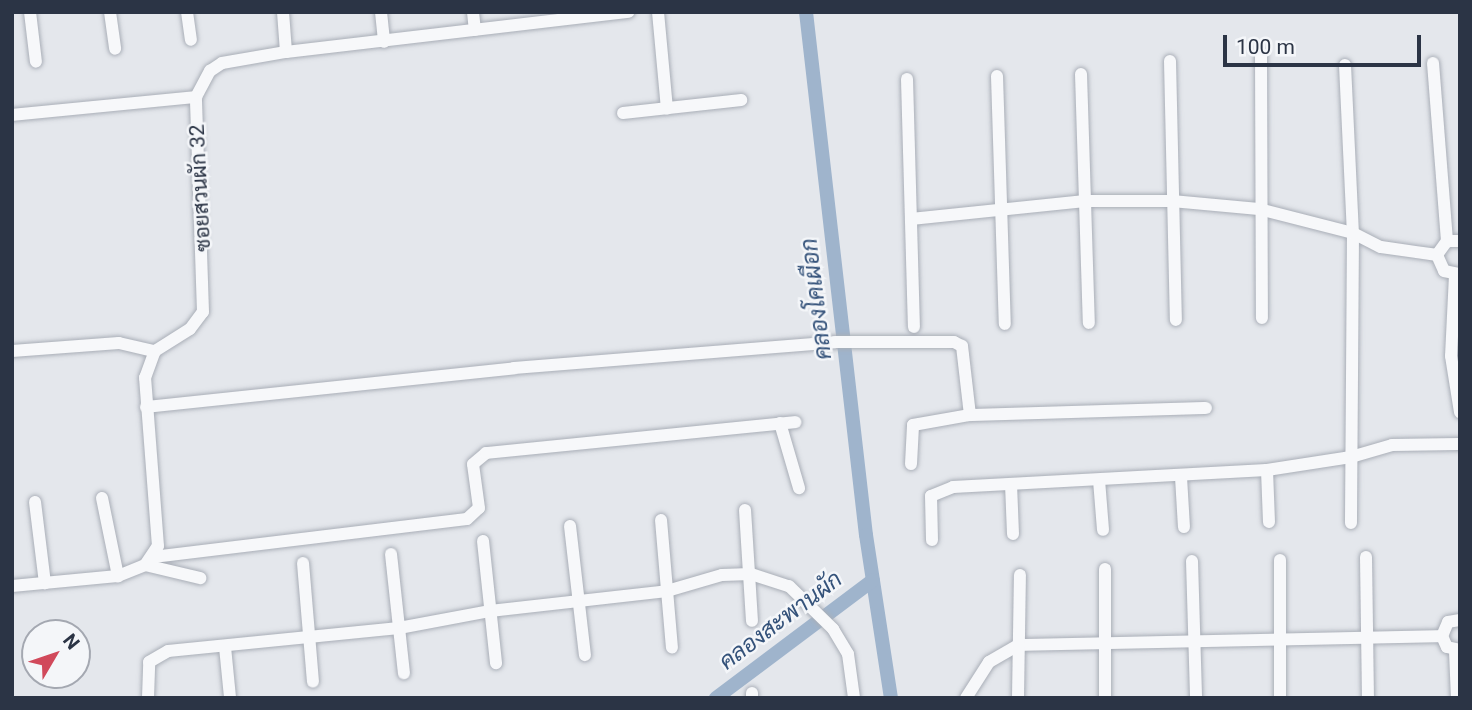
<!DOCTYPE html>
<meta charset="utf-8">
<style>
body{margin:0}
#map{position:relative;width:1472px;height:710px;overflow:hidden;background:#e4e7ec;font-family:Roboto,Sarabun,sans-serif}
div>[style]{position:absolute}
.canal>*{height:14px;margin:-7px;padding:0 7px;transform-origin:7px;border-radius:7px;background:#9fb4cc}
.roads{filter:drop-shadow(0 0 2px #a9aeb7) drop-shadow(0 0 2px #a9aeb7)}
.minor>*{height:12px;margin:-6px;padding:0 6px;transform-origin:6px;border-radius:6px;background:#f7f8fa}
span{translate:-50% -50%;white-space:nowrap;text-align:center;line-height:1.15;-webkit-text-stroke:5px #f4f6f9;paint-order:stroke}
.street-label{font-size:21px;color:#2b3445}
.water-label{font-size:23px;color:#34527a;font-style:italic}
.frame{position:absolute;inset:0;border:14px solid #2b3445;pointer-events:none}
.north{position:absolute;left:21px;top:619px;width:70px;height:70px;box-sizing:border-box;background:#f4f6f9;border:2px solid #a4a8b1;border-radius:50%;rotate:51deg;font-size:19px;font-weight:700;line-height:28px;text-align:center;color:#2b3445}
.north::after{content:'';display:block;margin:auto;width:24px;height:32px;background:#d1495b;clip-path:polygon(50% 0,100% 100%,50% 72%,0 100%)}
.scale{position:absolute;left:1223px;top:35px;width:198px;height:32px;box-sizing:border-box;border:4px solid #2b3445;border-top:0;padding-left:9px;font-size:21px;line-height:24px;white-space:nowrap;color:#2b3445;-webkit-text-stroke:5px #f4f6f9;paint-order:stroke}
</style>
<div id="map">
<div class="canal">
<div style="left:806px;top:12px;width:526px;rotate:83.46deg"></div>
<div style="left:866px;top:535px;width:165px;rotate:81.3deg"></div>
<div style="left:716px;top:698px;width:196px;rotate:-36.9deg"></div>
</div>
<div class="roads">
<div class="minor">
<div style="left:30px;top:12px;width:50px;rotate:83.2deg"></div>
<div style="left:110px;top:12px;width:37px;rotate:82deg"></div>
<div style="left:187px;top:12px;width:28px;rotate:82deg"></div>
<div style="left:283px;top:12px;width:40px;rotate:85.7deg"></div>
<div style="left:381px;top:12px;width:30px;rotate:84deg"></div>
<div style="left:473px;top:12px;width:18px;rotate:84deg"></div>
<div style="left:658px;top:12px;width:97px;rotate:84.7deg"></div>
<div style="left:1261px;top:53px;width:265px;rotate:89.8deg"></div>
<div style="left:1170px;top:61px;width:259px;rotate:88.7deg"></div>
<div style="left:1433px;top:63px;width:179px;rotate:85.5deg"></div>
<div style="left:1345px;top:65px;width:168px;rotate:87.3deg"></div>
<div style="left:1353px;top:233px;width:290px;rotate:90.4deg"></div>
<div style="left:1081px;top:74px;width:249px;rotate:88.2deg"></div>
<div style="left:997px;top:76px;width:248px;rotate:88.2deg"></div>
<div style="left:907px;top:79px;width:248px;rotate:88.4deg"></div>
<div style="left:623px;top:113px;width:119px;rotate:-6.3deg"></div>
<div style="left:12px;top:115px;width:185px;rotate:-5.6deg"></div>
<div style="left:911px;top:219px;width:175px;rotate:-5.9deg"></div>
<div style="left:1085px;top:201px;width:87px"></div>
<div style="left:1172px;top:201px;width:87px;rotate:5.3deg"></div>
<div style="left:1259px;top:209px;width:97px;rotate:14.3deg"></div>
<div style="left:1353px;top:233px;width:31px;rotate:27deg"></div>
<div style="left:1381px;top:247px;width:57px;rotate:8.1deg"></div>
<div style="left:1460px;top:241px;width:13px;rotate:180deg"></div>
<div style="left:1447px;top:241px;width:17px;rotate:126deg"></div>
<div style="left:1437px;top:255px;width:17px;rotate:66deg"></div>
<div style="left:1444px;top:271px;width:16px;rotate:11deg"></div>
<div style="left:1455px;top:275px;width:81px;rotate:92.8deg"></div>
<div style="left:1451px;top:356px;width:57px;rotate:80.9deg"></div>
<div style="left:12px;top:351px;width:107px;rotate:-4.3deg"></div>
<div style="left:119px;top:343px;width:37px;rotate:13deg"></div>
<div style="left:146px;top:407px;width:370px;rotate:-6deg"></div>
<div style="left:514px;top:368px;width:322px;rotate:-4.6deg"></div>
<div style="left:835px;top:342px;width:119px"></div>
<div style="left:954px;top:342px;width:9px;rotate:27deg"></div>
<div style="left:962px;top:346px;width:69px;rotate:83.4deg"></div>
<div style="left:970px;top:415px;width:236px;rotate:-1.7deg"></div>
<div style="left:780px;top:423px;width:68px;rotate:73.7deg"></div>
<div style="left:911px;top:464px;width:39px;rotate:-87deg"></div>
<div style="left:913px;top:425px;width:58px;rotate:-10deg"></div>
<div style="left:1267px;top:470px;width:52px;rotate:87.8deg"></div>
<div style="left:1181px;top:477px;width:50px;rotate:86.6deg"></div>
<div style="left:1099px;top:480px;width:50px;rotate:85.4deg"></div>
<div style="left:1011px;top:484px;width:50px;rotate:87.7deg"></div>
<div style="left:102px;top:498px;width:80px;rotate:78.4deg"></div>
<div style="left:35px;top:502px;width:82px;rotate:83deg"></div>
<div style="left:745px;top:510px;width:111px;rotate:86.4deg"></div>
<div style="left:661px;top:520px;width:128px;rotate:85.1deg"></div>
<div style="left:570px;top:526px;width:130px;rotate:83.4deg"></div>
<div style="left:932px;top:540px;width:44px;rotate:-91.3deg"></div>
<div style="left:931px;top:496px;width:24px;rotate:-22deg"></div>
<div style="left:953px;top:487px;width:314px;rotate:-3.1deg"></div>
<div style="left:1267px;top:470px;width:85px;rotate:-8.8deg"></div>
<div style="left:1351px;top:457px;width:43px;rotate:-16.3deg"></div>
<div style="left:1392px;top:445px;width:68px;rotate:-0.8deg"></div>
<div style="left:483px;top:541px;width:123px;rotate:83.9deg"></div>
<div style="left:391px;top:554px;width:120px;rotate:83.8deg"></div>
<div style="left:153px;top:557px;width:316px;rotate:-6.9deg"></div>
<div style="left:467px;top:519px;width:16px;rotate:-43deg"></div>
<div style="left:479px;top:508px;width:44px;rotate:-97.8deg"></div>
<div style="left:473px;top:464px;width:17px;rotate:-40deg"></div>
<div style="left:486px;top:453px;width:311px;rotate:-5.7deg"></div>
<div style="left:1366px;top:557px;width:141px;rotate:89.2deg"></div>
<div style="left:1280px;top:560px;width:138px;rotate:90deg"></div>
<div style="left:1192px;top:561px;width:137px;rotate:88.3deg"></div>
<div style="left:303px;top:563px;width:119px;rotate:85.2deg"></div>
<div style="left:145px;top:565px;width:57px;rotate:13.3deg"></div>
<div style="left:12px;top:586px;width:106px;rotate:-5.4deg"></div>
<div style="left:118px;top:576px;width:29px;rotate:-22deg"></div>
<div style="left:145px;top:565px;width:23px;rotate:-56deg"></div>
<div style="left:158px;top:546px;width:169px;rotate:-94.4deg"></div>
<div style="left:145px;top:378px;width:29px;rotate:-70deg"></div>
<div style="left:155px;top:351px;width:41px;rotate:-32.2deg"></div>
<div style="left:190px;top:329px;width:21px;rotate:-53deg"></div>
<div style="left:203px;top:312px;width:215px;rotate:-91.9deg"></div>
<div style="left:196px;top:97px;width:30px;rotate:-62deg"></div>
<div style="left:210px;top:71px;width:14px;rotate:-34deg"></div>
<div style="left:222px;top:63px;width:65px;rotate:-9.8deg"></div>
<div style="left:286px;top:52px;width:345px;rotate:-6.7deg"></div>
<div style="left:1460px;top:620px;width:12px;rotate:171deg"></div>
<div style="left:1448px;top:622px;width:15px;rotate:113deg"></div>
<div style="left:1442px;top:636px;width:12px;rotate:66deg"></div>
<div style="left:1447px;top:647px;width:13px;rotate:13deg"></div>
<div style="left:225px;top:647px;width:50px;rotate:84.3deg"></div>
<div style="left:1455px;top:651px;width:47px;rotate:87.6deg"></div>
<div style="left:752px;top:693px;width:5px;rotate:90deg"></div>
<div style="left:148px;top:698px;width:36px;rotate:-88deg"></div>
<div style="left:149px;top:662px;width:22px;rotate:-30deg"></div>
<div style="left:168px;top:651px;width:232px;rotate:-5.7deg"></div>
<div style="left:399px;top:628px;width:93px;rotate:-10.6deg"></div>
<div style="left:490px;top:611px;width:178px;rotate:-6.4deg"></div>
<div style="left:667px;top:591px;width:57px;rotate:-16.2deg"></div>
<div style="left:722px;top:575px;width:29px;rotate:-2deg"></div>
<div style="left:751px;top:574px;width:40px;rotate:18deg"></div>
<div style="left:789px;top:586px;width:62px;rotate:44.3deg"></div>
<div style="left:833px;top:629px;width:29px;rotate:59deg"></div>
<div style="left:848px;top:654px;width:44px;rotate:82.2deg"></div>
<div style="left:966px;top:698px;width:43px;rotate:-57.4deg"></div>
<div style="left:989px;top:662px;width:34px;rotate:-30deg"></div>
<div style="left:1019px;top:645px;width:423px;rotate:-1.2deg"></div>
<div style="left:1018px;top:698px;width:123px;rotate:-89.1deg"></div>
<div style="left:1105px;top:698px;width:129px;rotate:-90deg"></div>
</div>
</div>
<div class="street-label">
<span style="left:200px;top:188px;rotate:-93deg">ซอยสวนผัก 32</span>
</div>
<div class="water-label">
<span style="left:817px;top:299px;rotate:-97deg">คลองโคเผือก</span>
<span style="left:781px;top:621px;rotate:-37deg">คลองสะพานผัก</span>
</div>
<div class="frame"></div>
<div class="north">N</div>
<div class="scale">100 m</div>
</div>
